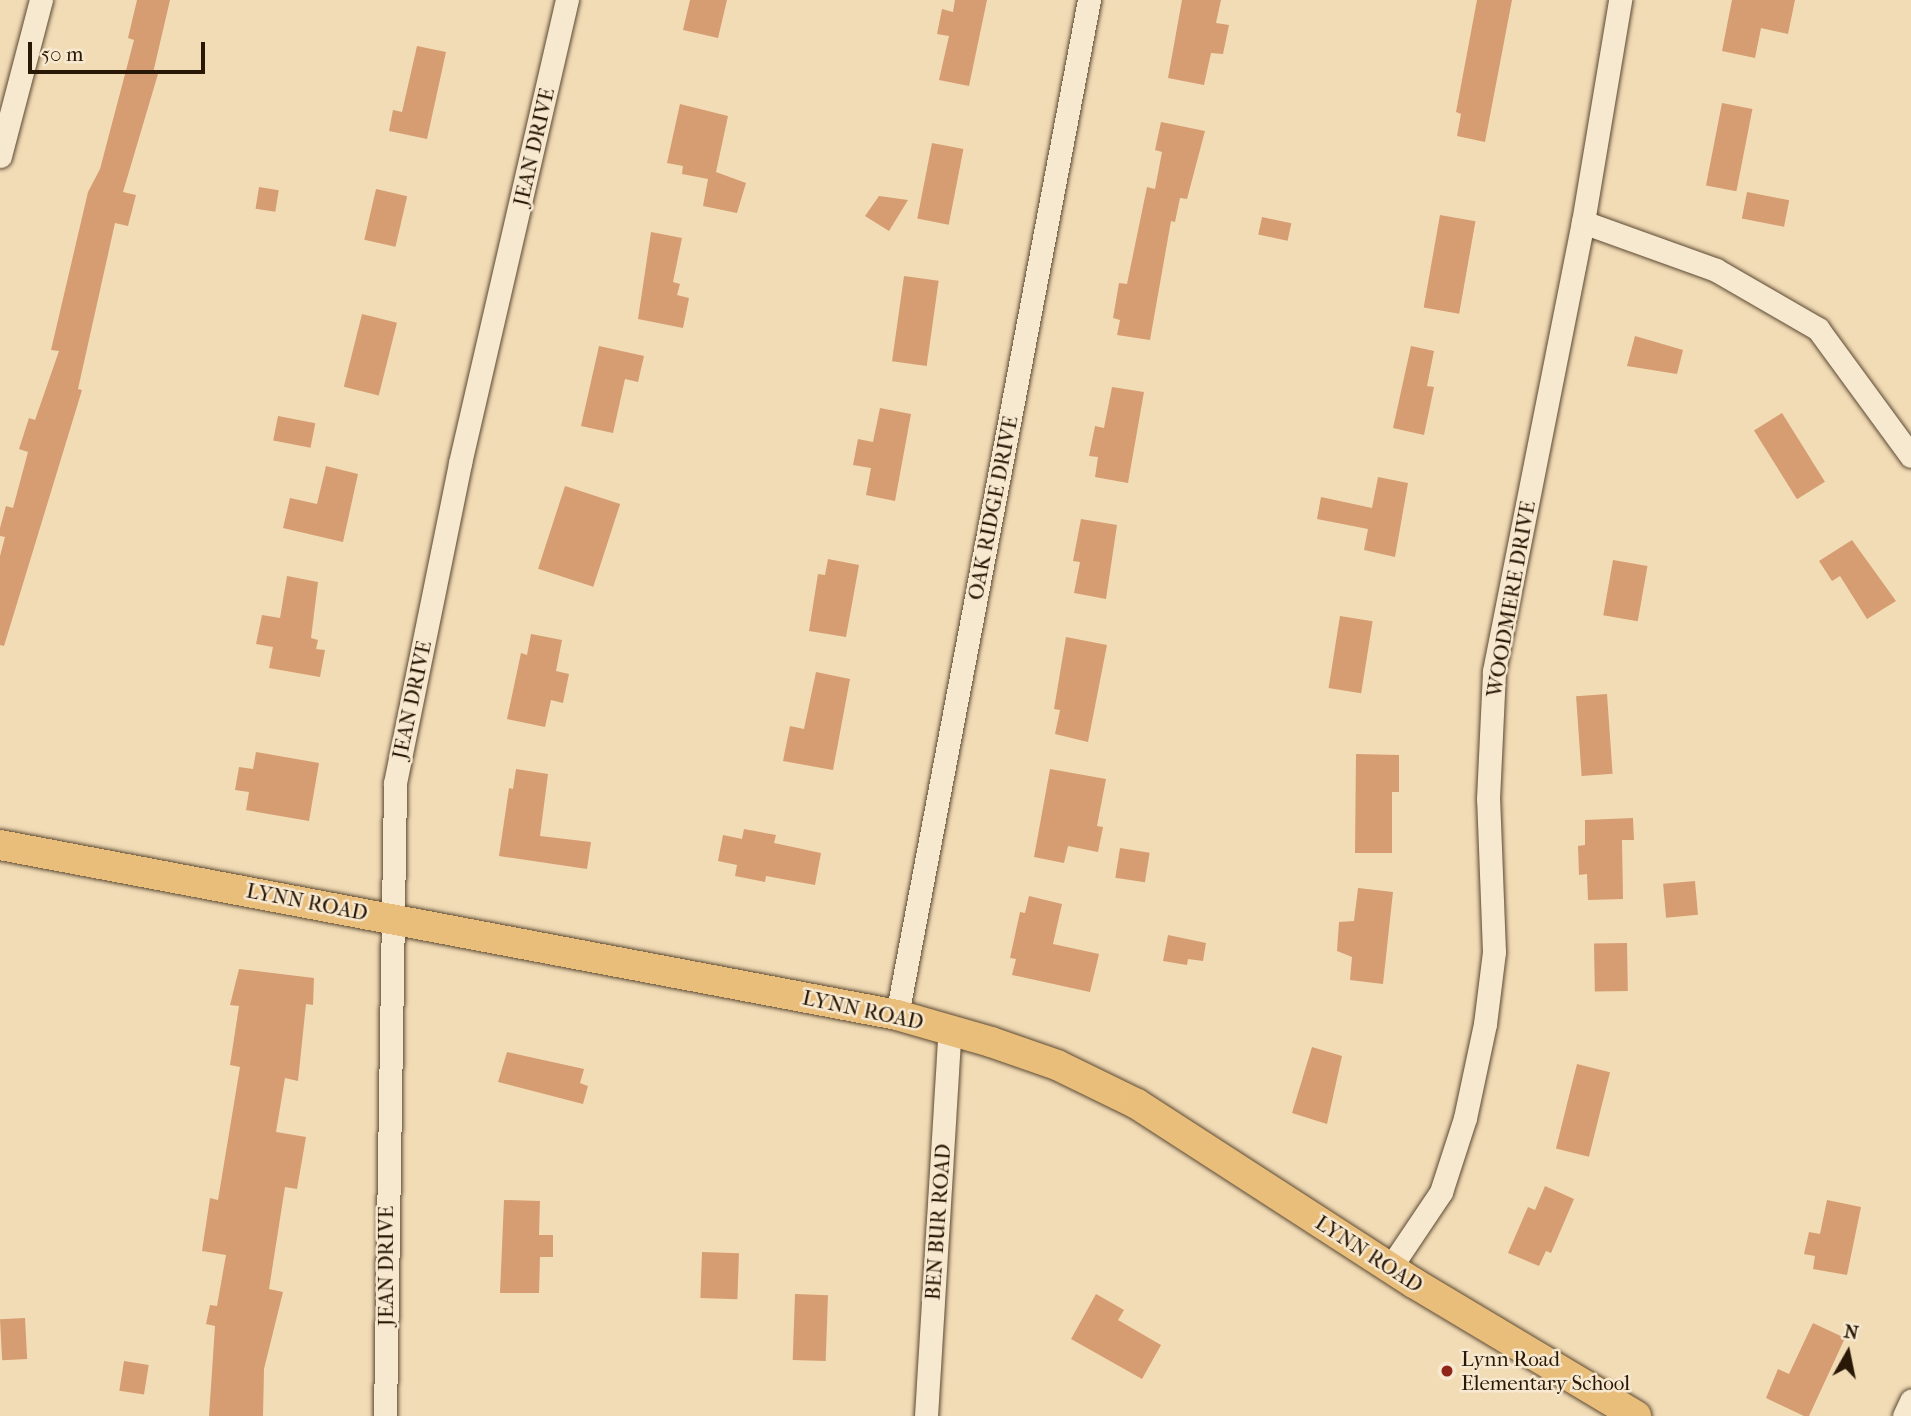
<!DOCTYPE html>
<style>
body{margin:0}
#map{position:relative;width:1911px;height:1416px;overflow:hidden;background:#f2dcb6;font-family:"IM FELL French Canon",serif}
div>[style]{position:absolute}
.building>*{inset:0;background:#d59d71;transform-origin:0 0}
.roads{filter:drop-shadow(0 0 2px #5c4932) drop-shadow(0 0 2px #5c4932)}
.minor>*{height:23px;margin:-11.5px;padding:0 11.5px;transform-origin:11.5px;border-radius:11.5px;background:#f7e8d0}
.major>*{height:30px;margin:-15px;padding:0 15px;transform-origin:15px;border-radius:15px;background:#e9be7b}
.dots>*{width:19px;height:19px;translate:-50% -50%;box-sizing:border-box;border:4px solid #f7e8d0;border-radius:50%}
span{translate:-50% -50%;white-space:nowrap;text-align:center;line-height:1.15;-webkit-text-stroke:5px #f7e8d0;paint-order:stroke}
.street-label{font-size:21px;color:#2a1806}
.poi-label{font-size:21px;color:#2a1806}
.left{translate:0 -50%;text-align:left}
.north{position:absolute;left:1813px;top:1318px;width:70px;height:70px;-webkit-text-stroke:5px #f7e8d0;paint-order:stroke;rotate:9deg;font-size:19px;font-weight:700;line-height:28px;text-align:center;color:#2a1806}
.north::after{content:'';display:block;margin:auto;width:24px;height:32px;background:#2a1806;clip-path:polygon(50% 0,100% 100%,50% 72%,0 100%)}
.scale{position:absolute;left:28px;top:42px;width:177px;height:32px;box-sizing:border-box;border:4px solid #2a1806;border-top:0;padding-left:9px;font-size:21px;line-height:24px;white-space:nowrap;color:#2a1806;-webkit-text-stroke:5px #f7e8d0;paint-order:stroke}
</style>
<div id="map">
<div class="building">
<div style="clip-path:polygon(137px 0,170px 0,153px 73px,158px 74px,123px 192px,136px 195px,128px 226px,115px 223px,78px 389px,82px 390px,4px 646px,0 645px,0 556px,5px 537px,0 536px,0 528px,6px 506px,13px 508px,28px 452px,19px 449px,29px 418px,35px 420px,59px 351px,51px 350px,88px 192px,100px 169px,134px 40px,128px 38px)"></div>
<div style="clip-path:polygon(690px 0,727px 0,718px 38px,683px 30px)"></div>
<div style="clip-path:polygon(955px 0,987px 0,969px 86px,939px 80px,949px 36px,937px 34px,942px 9px,953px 12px)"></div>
<div style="clip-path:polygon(1182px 0,1221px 0,1216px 23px,1229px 25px,1223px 54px,1211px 53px,1204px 85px,1168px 78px)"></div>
<div style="clip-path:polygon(1477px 0,1512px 0,1485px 142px,1457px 136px,1461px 114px,1456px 112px)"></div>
<div style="clip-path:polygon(1732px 0,1795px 0,1788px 34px,1761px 28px,1755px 58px,1722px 51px)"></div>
<div style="clip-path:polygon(417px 46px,446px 52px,427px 139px,389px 131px,393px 110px,402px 112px)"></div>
<div style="left:1722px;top:103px;width:31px;height:84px;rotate:11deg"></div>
<div style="clip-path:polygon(680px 104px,728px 116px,716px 172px,746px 183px,737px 213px,703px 206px,708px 179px,682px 174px,683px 166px,667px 163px)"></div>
<div style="clip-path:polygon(1161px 122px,1205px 131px,1187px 199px,1180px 198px,1175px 222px,1171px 221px,1150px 340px,1117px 335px,1120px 320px,1113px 318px,1119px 283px,1127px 284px,1147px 187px,1155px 189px,1162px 152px,1155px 150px)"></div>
<div style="left:932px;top:143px;width:32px;height:77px;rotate:11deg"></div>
<div style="left:259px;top:187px;width:20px;height:22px;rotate:9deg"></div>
<div style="left:376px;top:189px;width:32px;height:52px;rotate:13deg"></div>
<div style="left:1747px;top:192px;width:43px;height:27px;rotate:11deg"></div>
<div style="clip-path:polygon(879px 196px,908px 200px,889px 231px,865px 216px)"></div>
<div style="left:1440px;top:215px;width:36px;height:94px;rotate:10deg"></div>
<div style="left:1262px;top:217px;width:30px;height:18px;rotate:12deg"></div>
<div style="clip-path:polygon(651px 232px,682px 238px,673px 282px,680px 284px,677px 295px,689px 298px,683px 328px,638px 319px)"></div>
<div style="left:904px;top:276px;width:35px;height:86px;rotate:8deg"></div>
<div style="left:362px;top:314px;width:36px;height:75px;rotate:14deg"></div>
<div style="clip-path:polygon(1635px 336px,1683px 350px,1677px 374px,1627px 366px)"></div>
<div style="clip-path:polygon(599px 346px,644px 356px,638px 382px,625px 379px,613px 433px,581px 426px)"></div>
<div style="clip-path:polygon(1411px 346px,1434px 351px,1427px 386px,1434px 387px,1424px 435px,1393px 428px)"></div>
<div style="clip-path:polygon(1112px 387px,1144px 392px,1128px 483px,1095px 477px,1098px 457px,1089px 456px,1095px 426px,1104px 428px)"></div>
<div style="clip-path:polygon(880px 408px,911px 414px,895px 501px,866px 495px,871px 468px,853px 465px,858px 439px,873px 442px)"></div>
<div style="left:1782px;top:413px;width:81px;height:33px;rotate:58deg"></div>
<div style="left:278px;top:416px;width:38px;height:25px;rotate:11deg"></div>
<div style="clip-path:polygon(326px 466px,358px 474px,343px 542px,283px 528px,290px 498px,317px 504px)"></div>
<div style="clip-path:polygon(1378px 477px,1408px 483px,1395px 557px,1364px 550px,1368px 529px,1317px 519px,1321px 497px,1372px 508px)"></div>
<div style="left:565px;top:486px;width:58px;height:87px;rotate:18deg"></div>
<div style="clip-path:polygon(1081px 519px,1117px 525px,1106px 599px,1074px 593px,1080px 562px,1073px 561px)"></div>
<div style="clip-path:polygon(1852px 540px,1896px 601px,1867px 619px,1840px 576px,1832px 581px,1819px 561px)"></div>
<div style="clip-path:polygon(828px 559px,859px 565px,846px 637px,809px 631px,818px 574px,825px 575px)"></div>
<div style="left:1613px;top:560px;width:35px;height:56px;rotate:10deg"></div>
<div style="clip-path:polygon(287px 576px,318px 582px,311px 638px,318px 640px,316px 649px,325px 650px,320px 677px,269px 668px,273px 647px,256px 644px,262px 615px,280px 618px)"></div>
<div style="left:1340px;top:616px;width:33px;height:73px;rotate:9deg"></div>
<div style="clip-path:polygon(531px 634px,562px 640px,556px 671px,569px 674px,563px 703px,551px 700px,545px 727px,507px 719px,521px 653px,527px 655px)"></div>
<div style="clip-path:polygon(1066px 637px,1107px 645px,1088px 742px,1055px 734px,1060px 710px,1054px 709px)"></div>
<div style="clip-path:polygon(816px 672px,850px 679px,833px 770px,783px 761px,790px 726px,804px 729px)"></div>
<div style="left:1607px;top:694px;width:80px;height:31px;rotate:86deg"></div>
<div style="clip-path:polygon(256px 752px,319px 763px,309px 821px,246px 810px,249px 792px,235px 790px,239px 767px,253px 769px)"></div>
<div style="clip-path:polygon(1356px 754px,1399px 755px,1399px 792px,1392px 792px,1392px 853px,1355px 853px)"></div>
<div style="clip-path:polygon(516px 769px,548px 774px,540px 836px,591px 842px,587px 869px,499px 856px,509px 788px,513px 789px)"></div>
<div style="clip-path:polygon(1050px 769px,1106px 779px,1097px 826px,1103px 827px,1098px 852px,1068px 846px,1064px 863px,1034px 857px)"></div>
<div style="clip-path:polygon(1633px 818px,1634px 840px,1622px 840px,1623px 899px,1588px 900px,1587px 874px,1579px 875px,1578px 846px,1585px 845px,1585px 820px)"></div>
<div style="clip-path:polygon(744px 829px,776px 835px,774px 843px,821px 853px,815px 885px,766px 876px,765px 882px,735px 876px,737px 865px,718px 861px,723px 835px,742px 839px)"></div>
<div style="left:1120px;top:848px;width:30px;height:30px;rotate:9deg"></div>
<div style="left:1695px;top:881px;width:34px;height:32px;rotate:85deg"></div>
<div style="clip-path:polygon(1358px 888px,1393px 892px,1383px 984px,1350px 980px,1352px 957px,1337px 951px,1339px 922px,1354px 921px)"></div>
<div style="clip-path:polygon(1029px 896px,1062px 904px,1053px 944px,1099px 954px,1090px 992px,1012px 975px,1016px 959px,1010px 958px,1020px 912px,1025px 913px)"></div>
<div style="clip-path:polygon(1168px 935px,1206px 943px,1203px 961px,1188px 959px,1187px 965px,1163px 961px)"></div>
<div style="left:1627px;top:943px;width:48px;height:33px;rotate:89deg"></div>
<div style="clip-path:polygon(239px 969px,314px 978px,313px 1005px,306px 1004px,298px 1081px,285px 1078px,276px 1132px,306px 1137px,297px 1189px,285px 1187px,269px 1289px,283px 1292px,264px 1369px,263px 1416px,209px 1416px,215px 1326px,206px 1324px,210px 1305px,217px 1306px,226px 1255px,202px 1251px,210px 1198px,218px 1200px,240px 1067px,230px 1065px,239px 1006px,230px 1005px)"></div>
<div style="clip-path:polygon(1312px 1047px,1342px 1056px,1327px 1124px,1292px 1113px)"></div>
<div style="clip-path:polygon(507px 1052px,584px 1069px,580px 1083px,588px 1086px,583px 1104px,498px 1082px)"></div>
<div style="left:1577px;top:1064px;width:34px;height:87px;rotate:14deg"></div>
<div style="clip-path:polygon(1545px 1186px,1574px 1199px,1551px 1253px,1546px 1251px,1539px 1266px,1508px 1253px,1528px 1207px,1535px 1210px)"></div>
<div style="clip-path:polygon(504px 1200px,540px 1201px,539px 1235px,553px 1235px,553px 1257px,540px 1257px,539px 1293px,500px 1293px)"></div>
<div style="clip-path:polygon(1827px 1200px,1861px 1207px,1847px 1275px,1813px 1269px,1815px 1256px,1804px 1254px,1809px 1232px,1820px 1234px)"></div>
<div style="left:702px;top:1252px;width:37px;height:46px;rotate:2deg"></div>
<div style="left:795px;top:1294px;width:33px;height:66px;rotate:2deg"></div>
<div style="clip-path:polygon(1096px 1294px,1124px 1310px,1118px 1320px,1161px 1345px,1142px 1379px,1071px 1339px)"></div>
<div style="left:25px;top:1318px;width:41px;height:25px;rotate:87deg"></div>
<div style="clip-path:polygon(1813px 1323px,1845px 1338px,1809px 1416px,1804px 1416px,1766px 1398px,1778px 1369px,1789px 1374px)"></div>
<div style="left:124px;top:1361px;width:25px;height:30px;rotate:9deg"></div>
</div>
<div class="roads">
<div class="minor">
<div style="left:0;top:156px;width:161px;rotate:-75.3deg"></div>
<div style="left:1583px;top:222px;width:141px;rotate:19.8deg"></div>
<div style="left:1716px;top:270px;width:118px;rotate:30deg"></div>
<div style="left:1818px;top:329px;width:157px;rotate:53.8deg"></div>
<div style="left:897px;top:1015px;width:1033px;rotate:-79.29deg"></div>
<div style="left:1390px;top:1268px;width:92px;rotate:-56.1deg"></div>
<div style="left:1441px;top:1192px;width:78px;rotate:-72deg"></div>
<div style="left:1465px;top:1118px;width:96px;rotate:-78deg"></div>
<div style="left:1485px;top:1024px;width:73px;rotate:-82.9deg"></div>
<div style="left:1494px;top:952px;width:153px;rotate:-92.2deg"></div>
<div style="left:1488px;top:799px;width:128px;rotate:-87.3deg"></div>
<div style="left:1494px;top:671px;width:458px;rotate:-78.8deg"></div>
<div style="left:1583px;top:222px;width:225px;rotate:-80.5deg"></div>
<div style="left:385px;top:1416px;width:633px;rotate:-89.09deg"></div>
<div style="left:395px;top:783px;width:327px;rotate:-78.5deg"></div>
<div style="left:460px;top:463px;width:475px;rotate:-77deg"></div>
<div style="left:926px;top:1416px;width:388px;rotate:-86.5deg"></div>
<div style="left:1904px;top:1416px;width:17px;rotate:-65deg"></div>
</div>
<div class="major">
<div style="left:0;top:845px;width:913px;rotate:10.73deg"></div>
<div style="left:897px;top:1015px;width:98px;rotate:16deg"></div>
<div style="left:991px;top:1042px;width:70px;rotate:19.2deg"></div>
<div style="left:1057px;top:1065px;width:89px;rotate:26deg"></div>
<div style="left:1137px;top:1104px;width:330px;rotate:32.9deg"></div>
<div style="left:1414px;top:1283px;width:259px;rotate:30.9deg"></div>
</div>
</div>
<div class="dots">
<div style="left:1447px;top:1371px;background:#8f2418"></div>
</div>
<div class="street-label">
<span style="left:534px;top:147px;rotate:-77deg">JEAN DRIVE</span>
<span style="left:993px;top:508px;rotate:-79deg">OAK RIDGE DRIVE</span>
<span style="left:1511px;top:599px;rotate:-80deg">WOODMERE DRIVE</span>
<span style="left:412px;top:700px;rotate:-78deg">JEAN DRIVE</span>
<span style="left:307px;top:902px;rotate:11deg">LYNN ROAD</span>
<span style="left:863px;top:1010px;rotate:12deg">LYNN ROAD</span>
<span style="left:938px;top:1222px;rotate:-86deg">BEN BUR ROAD</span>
<span style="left:1369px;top:1254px;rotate:33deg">LYNN ROAD</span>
<span style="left:386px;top:1266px;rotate:-90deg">JEAN DRIVE</span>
</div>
<div class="poi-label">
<span class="left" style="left:1461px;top:1371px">Lynn Road<br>Elementary School</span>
</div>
<div class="north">N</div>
<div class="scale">50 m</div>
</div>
